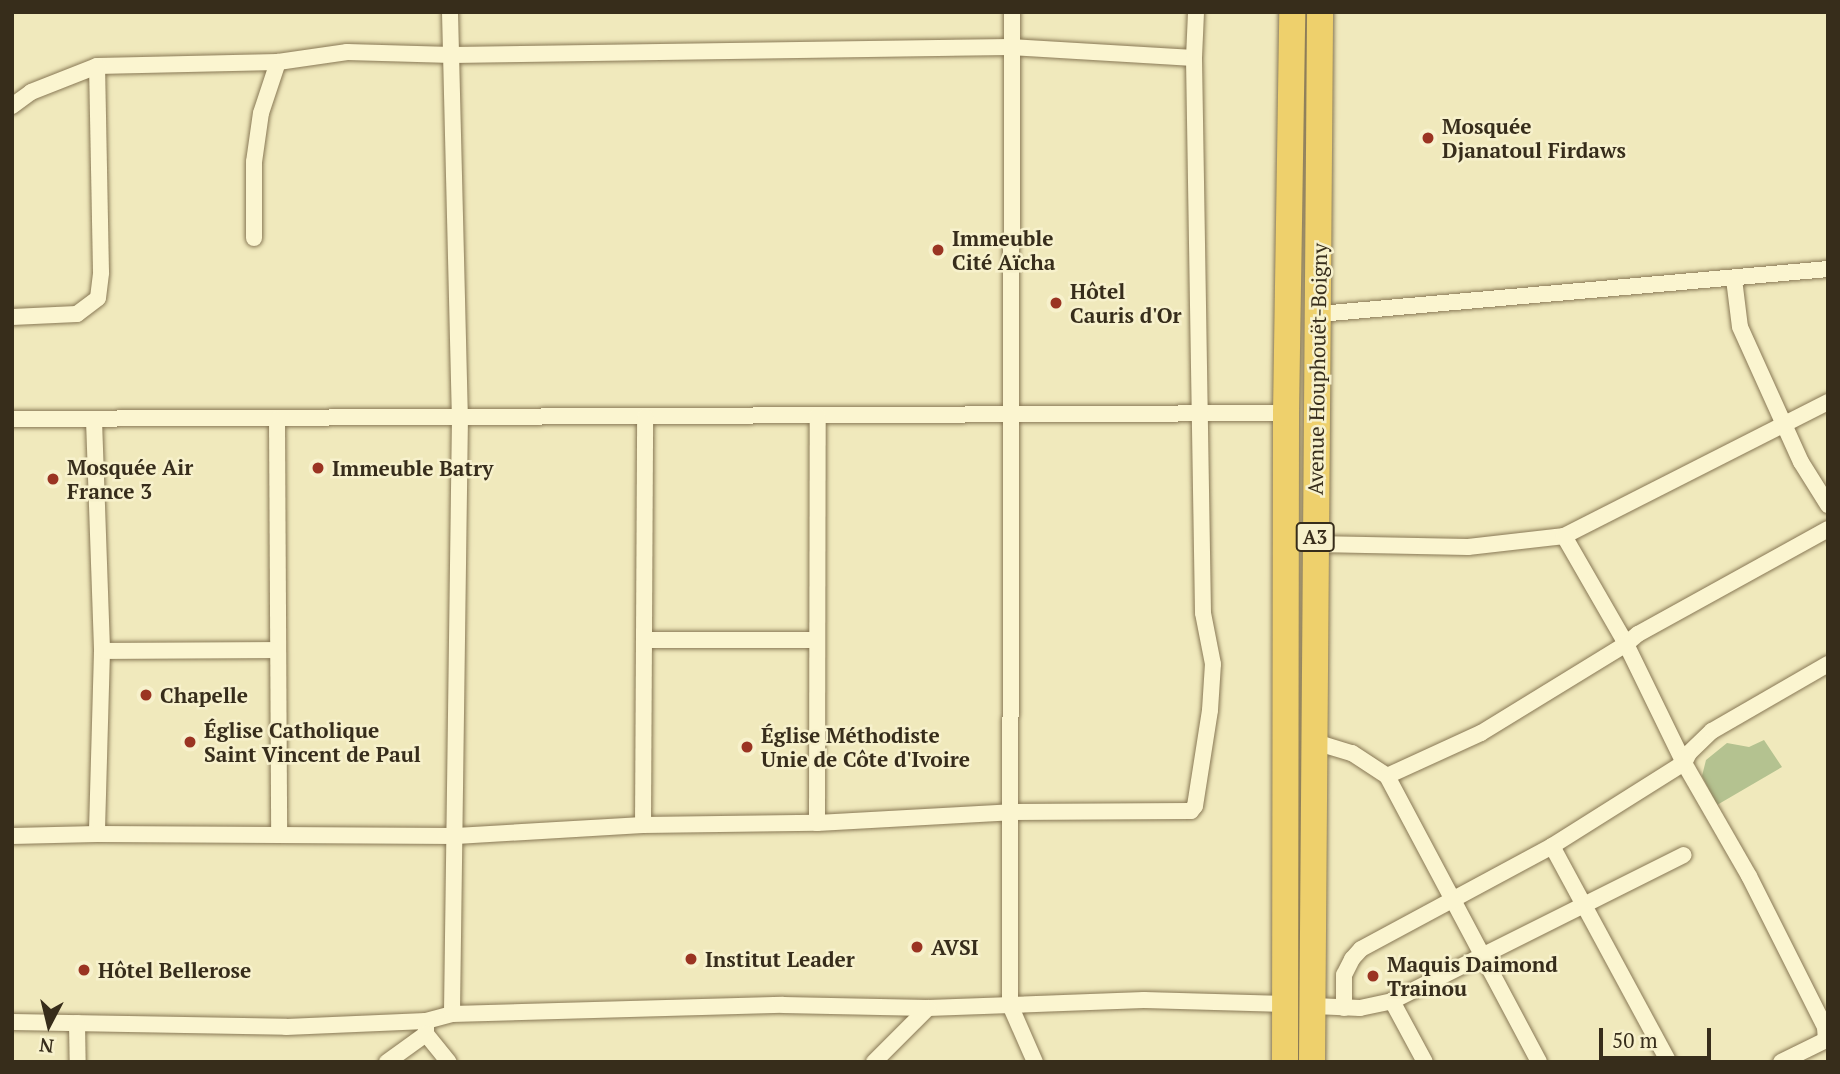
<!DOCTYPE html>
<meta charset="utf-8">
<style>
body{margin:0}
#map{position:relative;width:1840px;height:1074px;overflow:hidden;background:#f0e9bc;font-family:"PT Serif",serif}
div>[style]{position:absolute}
.cemetery>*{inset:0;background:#b4c290}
.roads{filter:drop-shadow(0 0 2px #887855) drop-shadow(0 0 2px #887855)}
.minor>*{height:16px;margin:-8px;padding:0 8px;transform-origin:8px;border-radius:8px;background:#fbf5d0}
.trunk>*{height:26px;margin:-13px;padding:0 13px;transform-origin:13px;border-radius:13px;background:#eed06c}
.dots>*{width:19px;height:19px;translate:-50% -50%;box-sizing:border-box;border:4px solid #f7f1cc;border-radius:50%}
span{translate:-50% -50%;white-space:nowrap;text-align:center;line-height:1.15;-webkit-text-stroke:5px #f7f1cc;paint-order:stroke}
.shield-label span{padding:2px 5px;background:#f7f1cc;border:2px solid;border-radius:5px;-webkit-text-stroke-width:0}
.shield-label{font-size:19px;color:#372d1b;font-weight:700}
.poi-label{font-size:21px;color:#372d1b;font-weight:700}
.left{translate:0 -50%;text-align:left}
.street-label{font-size:21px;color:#372d1b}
.frame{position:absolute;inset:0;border:14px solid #372d1b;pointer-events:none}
.north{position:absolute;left:14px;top:990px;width:70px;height:70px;-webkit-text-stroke:5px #f7f1cc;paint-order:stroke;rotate:187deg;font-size:19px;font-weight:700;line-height:28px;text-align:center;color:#372d1b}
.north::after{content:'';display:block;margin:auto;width:24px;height:32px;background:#372d1b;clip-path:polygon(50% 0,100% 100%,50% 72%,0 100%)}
.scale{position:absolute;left:1599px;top:1028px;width:112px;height:32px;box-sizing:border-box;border:4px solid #372d1b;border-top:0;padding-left:9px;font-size:21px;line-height:24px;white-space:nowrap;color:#372d1b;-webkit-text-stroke:5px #f7f1cc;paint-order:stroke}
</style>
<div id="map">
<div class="cemetery">
<div style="clip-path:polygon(1764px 740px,1782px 767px,1717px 805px,1702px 776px,1706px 760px,1727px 743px,1749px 747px)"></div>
</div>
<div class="roads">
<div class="minor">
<div style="left:450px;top:12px;width:404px;rotate:88.6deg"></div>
<div style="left:460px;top:416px;width:598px;rotate:90.77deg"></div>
<div style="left:1012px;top:12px;width:993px;rotate:90.12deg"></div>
<div style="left:1010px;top:1005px;width:62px;rotate:66.3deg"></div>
<div style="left:12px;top:106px;width:24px;rotate:-36deg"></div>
<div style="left:31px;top:92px;width:71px;rotate:-21.5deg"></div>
<div style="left:97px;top:66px;width:181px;rotate:-1.3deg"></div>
<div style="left:278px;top:62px;width:70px;rotate:-8.2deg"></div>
<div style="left:347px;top:52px;width:105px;rotate:1.6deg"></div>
<div style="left:452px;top:55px;width:558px;rotate:-0.82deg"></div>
<div style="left:1010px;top:47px;width:184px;rotate:3.4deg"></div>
<div style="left:254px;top:238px;width:76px;rotate:-90deg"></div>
<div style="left:254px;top:162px;width:49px;rotate:-81.9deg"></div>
<div style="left:261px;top:113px;width:54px;rotate:-71.6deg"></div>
<div style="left:1734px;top:279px;width:48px;rotate:82.9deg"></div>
<div style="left:1740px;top:327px;width:148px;rotate:65.7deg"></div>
<div style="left:1801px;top:462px;width:51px;rotate:57.9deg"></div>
<div style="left:1319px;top:314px;width:511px;rotate:-5.05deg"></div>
<div style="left:12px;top:317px;width:65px;rotate:-2.6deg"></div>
<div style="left:77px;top:314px;width:26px;rotate:-37deg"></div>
<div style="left:98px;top:298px;width:26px;rotate:-83deg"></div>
<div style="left:101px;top:272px;width:206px;rotate:-91.1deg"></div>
<div style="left:12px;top:419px;width:1274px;rotate:-0.27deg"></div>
<div style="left:277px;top:419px;width:415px;rotate:89.7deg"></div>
<div style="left:94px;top:420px;width:231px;rotate:88deg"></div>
<div style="left:102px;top:651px;width:183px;rotate:91.6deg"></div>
<div style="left:1564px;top:536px;width:125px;rotate:60.1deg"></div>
<div style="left:1626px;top:644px;width:16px;rotate:-40deg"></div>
<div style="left:1638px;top:634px;width:217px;rotate:-28.9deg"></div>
<div style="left:1315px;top:544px;width:153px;rotate:1.1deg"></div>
<div style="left:1468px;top:547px;width:97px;rotate:-6.5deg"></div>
<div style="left:1564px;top:536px;width:296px;rotate:-26.9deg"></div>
<div style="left:644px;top:640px;width:173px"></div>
<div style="left:102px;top:651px;width:174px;rotate:-0.3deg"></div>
<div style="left:1315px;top:742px;width:39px;rotate:17deg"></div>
<div style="left:1352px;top:753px;width:42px;rotate:33.3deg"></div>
<div style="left:1387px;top:776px;width:324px;rotate:62deg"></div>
<div style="left:1387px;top:776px;width:103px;rotate:-24.6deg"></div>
<div style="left:1481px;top:733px;width:170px;rotate:-31.5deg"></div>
<div style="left:1626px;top:644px;width:132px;rotate:64deg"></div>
<div style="left:1684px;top:763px;width:130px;rotate:60.1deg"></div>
<div style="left:1749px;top:876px;width:169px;rotate:63.3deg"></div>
<div style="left:1825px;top:1027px;width:13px;rotate:86deg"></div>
<div style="left:1826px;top:1040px;width:50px;rotate:153.9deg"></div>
<div style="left:817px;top:823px;width:407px;rotate:-89.9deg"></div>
<div style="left:643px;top:825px;width:408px;rotate:-89.7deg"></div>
<div style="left:12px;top:836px;width:85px;rotate:-1.3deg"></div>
<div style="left:97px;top:834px;width:359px;rotate:0.3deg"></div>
<div style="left:456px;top:836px;width:187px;rotate:-3.4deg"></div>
<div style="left:643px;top:825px;width:174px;rotate:-0.7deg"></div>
<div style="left:817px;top:823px;width:194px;rotate:-3.2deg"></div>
<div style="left:1011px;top:812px;width:180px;rotate:-0.3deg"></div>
<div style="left:1191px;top:811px;width:6px;rotate:-51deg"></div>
<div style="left:1195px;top:806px;width:97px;rotate:-81.1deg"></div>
<div style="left:1210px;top:710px;width:46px;rotate:-86.3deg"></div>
<div style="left:1213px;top:664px;width:52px;rotate:-101.1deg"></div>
<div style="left:1203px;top:613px;width:555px;rotate:-90.93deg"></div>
<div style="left:1194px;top:58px;width:46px;rotate:-87.5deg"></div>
<div style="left:1552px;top:846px;width:246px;rotate:61.6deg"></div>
<div style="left:1392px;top:1001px;width:69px;rotate:61.6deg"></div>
<div style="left:1314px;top:1006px;width:46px;rotate:2.5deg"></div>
<div style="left:1360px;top:1008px;width:33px;rotate:-12deg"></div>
<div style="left:1392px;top:1001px;width:326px;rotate:-26.6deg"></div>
<div style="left:1344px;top:1008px;width:33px;rotate:-90deg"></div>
<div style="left:1344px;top:975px;width:18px;rotate:-63deg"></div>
<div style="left:1352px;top:959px;width:13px;rotate:-48deg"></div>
<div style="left:1361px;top:949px;width:217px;rotate:-28.3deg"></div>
<div style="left:1552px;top:846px;width:156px;rotate:-32.2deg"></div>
<div style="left:1684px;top:763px;width:11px;rotate:-63deg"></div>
<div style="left:1689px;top:753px;width:32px;rotate:-44deg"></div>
<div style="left:1712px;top:731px;width:134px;rotate:-30deg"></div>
<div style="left:426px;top:1021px;width:13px;rotate:90deg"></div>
<div style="left:426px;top:1034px;width:36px;rotate:51deg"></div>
<div style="left:12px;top:1022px;width:274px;rotate:1deg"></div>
<div style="left:286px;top:1027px;width:140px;rotate:-2.5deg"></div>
<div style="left:426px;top:1021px;width:27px;rotate:-15deg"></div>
<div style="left:452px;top:1014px;width:331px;rotate:-1.6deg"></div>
<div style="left:783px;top:1005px;width:145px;rotate:1.2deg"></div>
<div style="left:928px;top:1008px;width:216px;rotate:-2.1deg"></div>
<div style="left:1144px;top:1000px;width:142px;rotate:1.6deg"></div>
<div style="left:77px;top:1023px;width:39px;rotate:89deg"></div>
<div style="left:387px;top:1062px;width:48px;rotate:-35.7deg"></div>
<div style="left:874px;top:1062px;width:76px;rotate:-45deg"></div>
</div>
<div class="trunk">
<div style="left:1285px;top:1062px;width:649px;rotate:-89.91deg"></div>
<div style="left:1286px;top:413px;width:401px;rotate:-89.1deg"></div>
<div style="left:1312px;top:1062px;width:1050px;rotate:-89.56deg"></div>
</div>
</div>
<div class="dots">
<div style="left:1428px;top:138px;background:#9a3422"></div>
<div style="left:938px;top:250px;background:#9a3422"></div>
<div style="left:1056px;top:303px;background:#9a3422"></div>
<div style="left:318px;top:468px;background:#9a3422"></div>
<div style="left:53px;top:479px;background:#9a3422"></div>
<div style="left:146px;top:695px;background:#9a3422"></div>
<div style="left:190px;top:742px;background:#9a3422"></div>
<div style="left:747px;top:747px;background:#9a3422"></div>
<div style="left:917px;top:947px;background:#9a3422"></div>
<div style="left:691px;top:959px;background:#9a3422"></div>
<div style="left:84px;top:970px;background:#9a3422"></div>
<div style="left:1373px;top:976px;background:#9a3422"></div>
</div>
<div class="shield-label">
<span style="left:1315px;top:537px">A3</span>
</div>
<div class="poi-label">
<span class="left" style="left:1442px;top:138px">Mosquée<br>Djanatoul Firdaws</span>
<span class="left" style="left:952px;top:250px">Immeuble<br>Cité Aïcha</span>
<span class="left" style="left:1070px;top:303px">Hôtel<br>Cauris d'Or</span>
<span class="left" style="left:67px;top:479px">Mosquée Air<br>France 3</span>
<span class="left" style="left:332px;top:468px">Immeuble Batry</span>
<span class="left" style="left:160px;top:695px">Chapelle</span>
<span class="left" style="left:204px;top:742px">Église Catholique<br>Saint Vincent de Paul</span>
<span class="left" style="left:761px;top:747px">Église Méthodiste<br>Unie de Côte d'Ivoire</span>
<span class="left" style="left:931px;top:947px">AVSI</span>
<span class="left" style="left:705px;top:959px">Institut Leader</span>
<span class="left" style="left:1387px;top:976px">Maquis Daimond<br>Trainou</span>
<span class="left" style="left:98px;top:970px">Hôtel Bellerose</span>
</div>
<div class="street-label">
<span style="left:1317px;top:369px;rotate:-89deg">Avenue Houphouët-Boigny</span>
</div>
<div class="frame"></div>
<div class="north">N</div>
<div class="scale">50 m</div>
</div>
